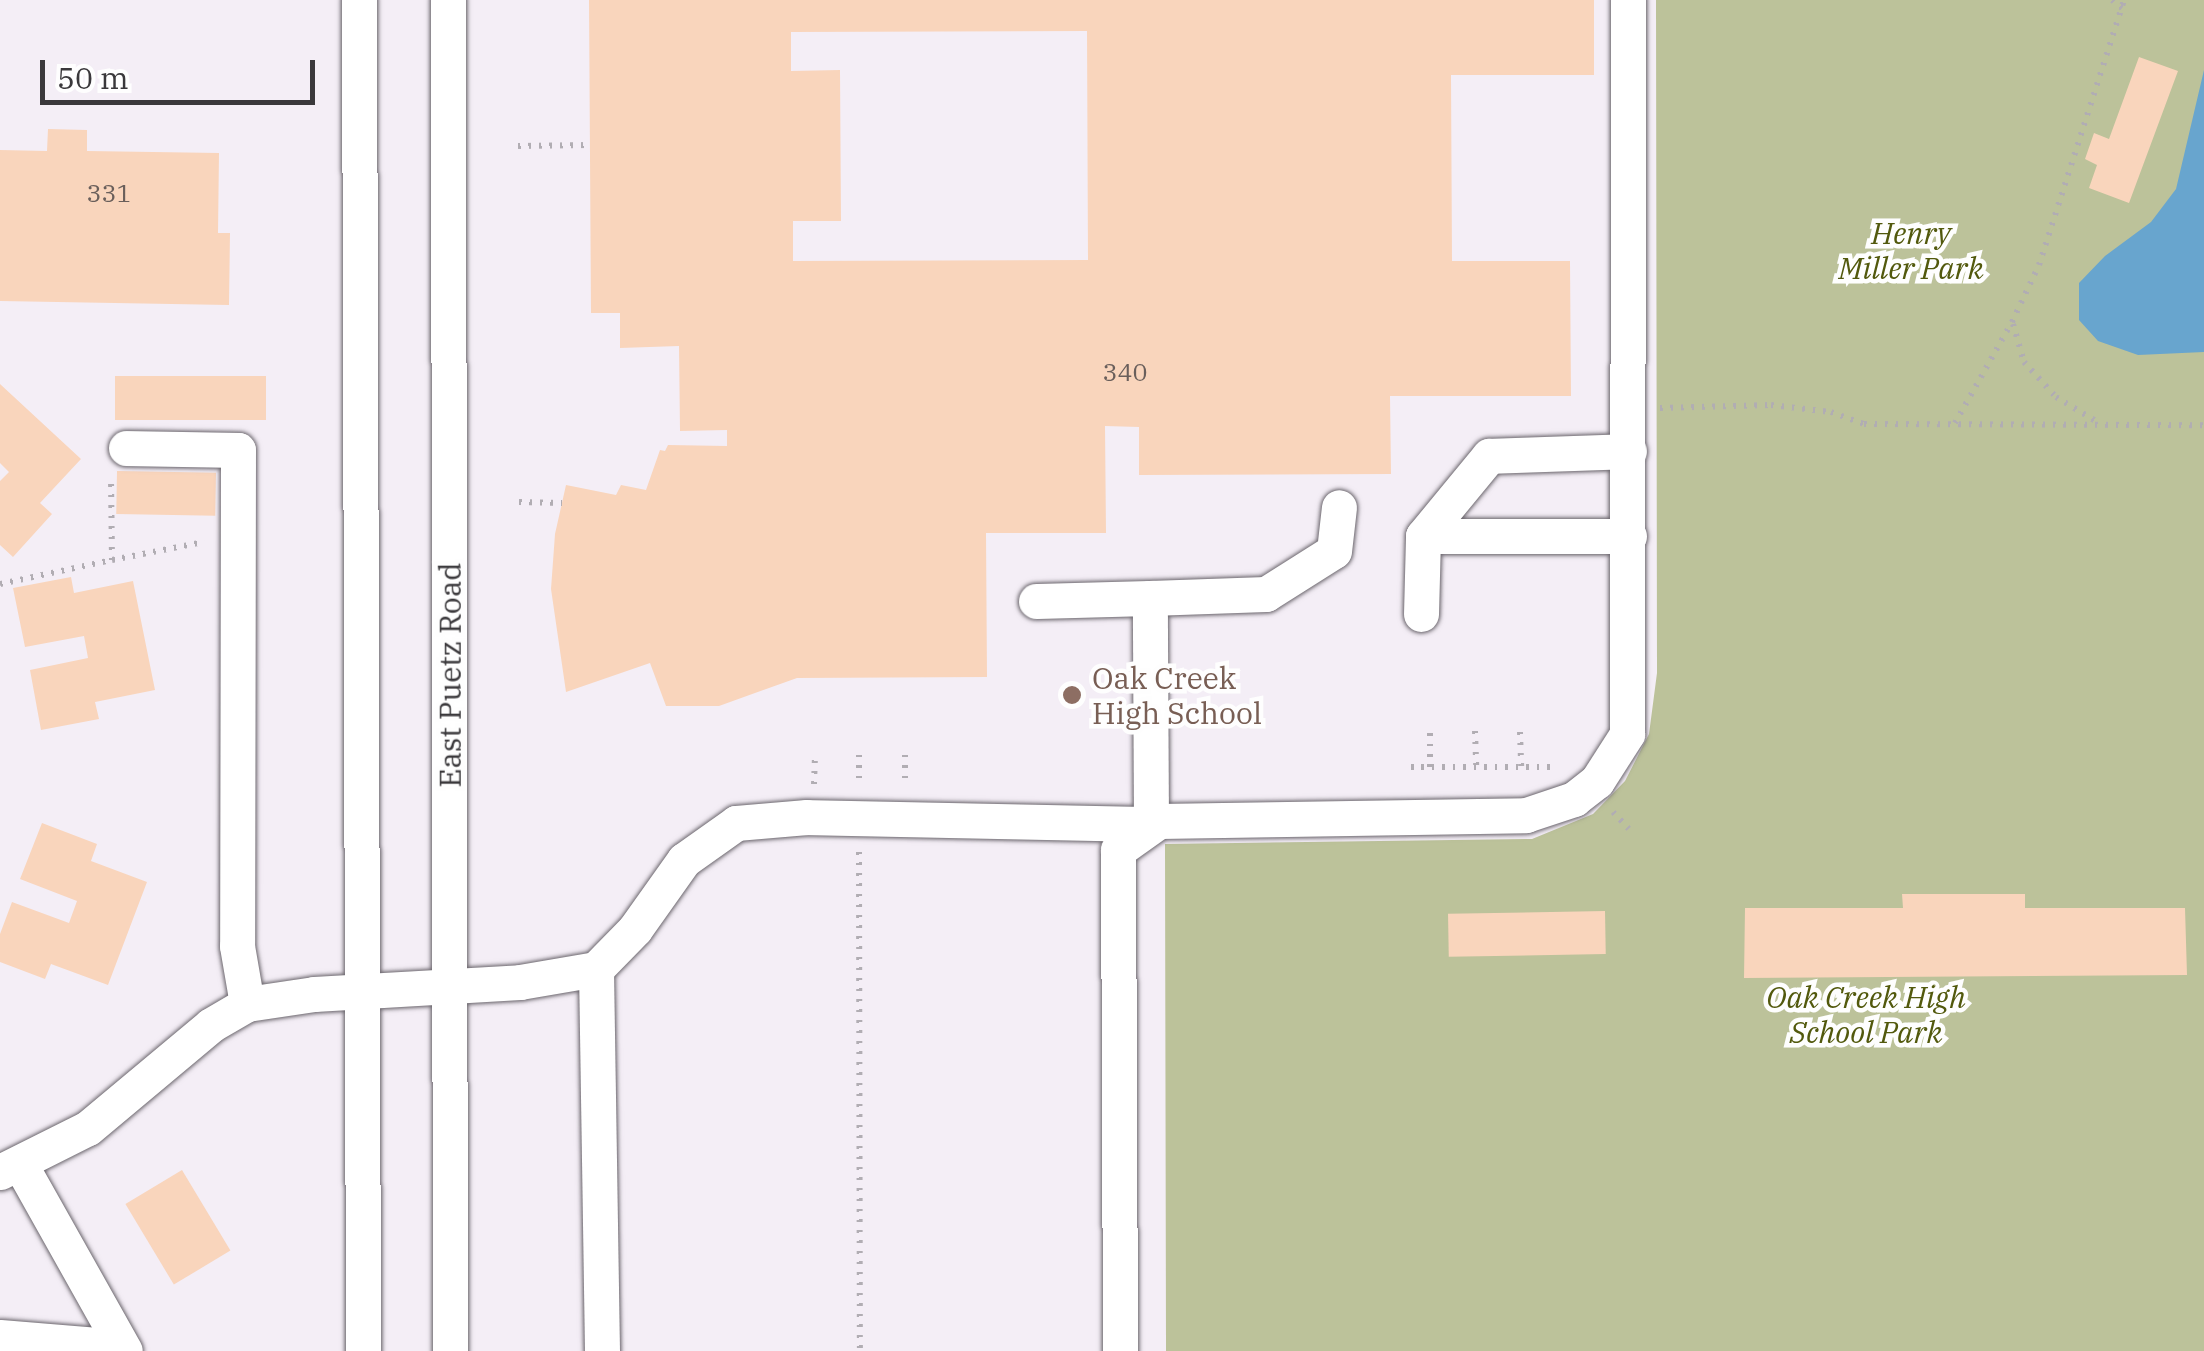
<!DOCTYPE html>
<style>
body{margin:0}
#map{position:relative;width:2204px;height:1351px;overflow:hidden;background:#f4eef6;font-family:"IBM Plex Serif",serif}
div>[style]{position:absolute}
.green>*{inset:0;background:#bcc29a}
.water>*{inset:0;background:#68a5ce}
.building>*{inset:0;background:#f9d5bc;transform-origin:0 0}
.path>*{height:6px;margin-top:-3px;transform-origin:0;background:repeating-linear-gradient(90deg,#b1adb3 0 2.5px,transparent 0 10.5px)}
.roads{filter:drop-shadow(0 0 2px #6b666d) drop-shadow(0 0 2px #6b666d)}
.minor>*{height:35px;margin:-17.5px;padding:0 17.5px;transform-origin:17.5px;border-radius:17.5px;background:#fff}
.dots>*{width:28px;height:28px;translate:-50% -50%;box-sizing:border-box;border:5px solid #fefefe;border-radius:50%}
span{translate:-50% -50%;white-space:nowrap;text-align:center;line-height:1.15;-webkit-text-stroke:9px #fefefe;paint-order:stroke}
.number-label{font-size:25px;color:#6a5f5b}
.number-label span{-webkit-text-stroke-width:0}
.park-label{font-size:30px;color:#52590d;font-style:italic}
.street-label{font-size:30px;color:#3a383b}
.education-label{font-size:30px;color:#785e54}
.left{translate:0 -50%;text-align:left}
.scale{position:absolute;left:40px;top:60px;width:275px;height:45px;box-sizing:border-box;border:5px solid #3a383b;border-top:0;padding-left:12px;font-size:30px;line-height:35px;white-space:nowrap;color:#3a383b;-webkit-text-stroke:8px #fefefe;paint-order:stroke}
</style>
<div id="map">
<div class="green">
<div style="clip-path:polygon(1656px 0,2204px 0,2204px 1351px,1166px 1351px,1165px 844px,1532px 839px,1593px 814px,1625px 781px,1649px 734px,1657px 673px)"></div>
</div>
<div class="water">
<div style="clip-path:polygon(2204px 70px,2204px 352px,2138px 355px,2098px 341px,2079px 320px,2079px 283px,2105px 256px,2151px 222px,2176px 189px)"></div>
</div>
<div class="building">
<div style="clip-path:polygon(evenodd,589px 0,1594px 0,1594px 75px,1451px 75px,1452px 261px,1570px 261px,1571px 396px,1390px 396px,1391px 474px,1139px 475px,1139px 427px,1105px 426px,1106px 533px,986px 533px,987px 677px,797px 678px,719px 706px,666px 706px,650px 663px,566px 692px,551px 589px,555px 534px,566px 485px,616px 495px,621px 485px,646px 490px,660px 450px,665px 451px,668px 445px,727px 446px,727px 430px,680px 431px,679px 346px,620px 348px,620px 313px,591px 313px,589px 0,1087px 31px,1088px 260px,793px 261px,793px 221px,841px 221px,840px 70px,791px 71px,791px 32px,1087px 31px)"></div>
<div style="clip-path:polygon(2139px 57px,2178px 71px,2129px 203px,2089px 188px,2097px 165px,2085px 159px,2094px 133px,2109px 139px)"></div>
<div style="clip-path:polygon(48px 129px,87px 130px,87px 151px,219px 153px,218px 233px,230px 233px,229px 305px,0 301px,0 150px,47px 151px)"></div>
<div style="left:115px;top:376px;width:151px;height:44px"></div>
<div style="clip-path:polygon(0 384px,81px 459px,40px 503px,52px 514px,13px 557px,0 545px,0 481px,9px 472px,0 463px)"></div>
<div style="left:117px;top:471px;width:99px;height:43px;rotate:1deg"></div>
<div style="clip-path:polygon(71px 577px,74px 593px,133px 581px,155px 690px,95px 702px,99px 719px,41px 730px,30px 670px,88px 658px,84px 636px,25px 647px,13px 588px)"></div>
<div style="clip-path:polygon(42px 823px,97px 844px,91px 861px,147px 882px,108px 985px,51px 964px,45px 979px,0 962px,0 934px,12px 902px,69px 923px,77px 901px,20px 879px)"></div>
<div style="clip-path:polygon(1902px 894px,2025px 894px,2025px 908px,2185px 908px,2187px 975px,1744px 978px,1745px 908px,1903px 908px)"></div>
<div style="left:1605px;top:911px;width:43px;height:157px;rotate:89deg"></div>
<div style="left:182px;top:1170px;width:94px;height:66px;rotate:59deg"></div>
</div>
<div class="path">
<div style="left:2112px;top:0;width:13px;rotate:39deg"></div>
<div style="left:518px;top:146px;width:71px;rotate:-0.8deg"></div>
<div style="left:2013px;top:324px;width:40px;rotate:74deg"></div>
<div style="left:2024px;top:362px;width:47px;rotate:47.6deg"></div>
<div style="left:2056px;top:397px;width:50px;rotate:31.2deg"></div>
<div style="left:1660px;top:408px;width:111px;rotate:-1.5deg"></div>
<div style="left:1771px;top:405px;width:60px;rotate:6.7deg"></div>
<div style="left:1831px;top:412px;width:35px;rotate:20deg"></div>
<div style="left:1864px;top:424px;width:340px;rotate:0.2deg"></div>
<div style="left:1955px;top:423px;width:116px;rotate:-60.6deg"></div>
<div style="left:2012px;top:322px;width:63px;rotate:-64.7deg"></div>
<div style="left:2039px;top:265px;width:278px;rotate:-72.2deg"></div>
<div style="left:519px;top:502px;width:43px;rotate:1.3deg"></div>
<div style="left:112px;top:560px;width:94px;rotate:-11.1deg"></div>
<div style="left:0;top:584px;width:115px;rotate:-12.1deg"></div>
<div style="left:112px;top:560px;width:82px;rotate:-90.7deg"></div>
<div style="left:1475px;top:731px;width:36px;rotate:88deg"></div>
<div style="left:1520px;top:732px;width:35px;rotate:88deg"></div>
<div style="left:859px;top:755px;width:31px;rotate:90deg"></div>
<div style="left:905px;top:755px;width:28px;rotate:90deg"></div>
<div style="left:1411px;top:767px;width:144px"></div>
<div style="left:1430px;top:767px;width:34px;rotate:-90deg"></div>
<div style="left:814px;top:784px;width:29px;rotate:-88deg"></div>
<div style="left:1613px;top:812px;width:23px;rotate:47deg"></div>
<div style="left:859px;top:852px;width:499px;rotate:89.9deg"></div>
</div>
<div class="roads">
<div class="minor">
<div style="left:359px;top:0;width:1351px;rotate:89.83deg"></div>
<div style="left:448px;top:0;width:1351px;rotate:89.92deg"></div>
<div style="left:126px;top:448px;width:112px;rotate:1deg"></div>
<div style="left:238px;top:450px;width:496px;rotate:90.1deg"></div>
<div style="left:237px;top:946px;width:59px;rotate:80.2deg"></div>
<div style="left:1423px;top:536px;width:104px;rotate:-50.5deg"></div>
<div style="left:1489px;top:456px;width:140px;rotate:-2deg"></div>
<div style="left:1036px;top:601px;width:114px;rotate:-1.5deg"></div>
<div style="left:1421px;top:614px;width:78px;rotate:-88.5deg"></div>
<div style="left:1423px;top:536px;width:206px"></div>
<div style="left:596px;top:969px;width:382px;rotate:89.1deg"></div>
<div style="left:20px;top:1164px;width:214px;rotate:60.7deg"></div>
<div style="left:0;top:1172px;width:98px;rotate:-26.6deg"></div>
<div style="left:88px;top:1128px;width:160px;rotate:-39.9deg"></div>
<div style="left:211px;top:1025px;width:42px;rotate:-30.3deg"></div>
<div style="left:247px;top:1004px;width:68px;rotate:-8.5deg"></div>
<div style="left:314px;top:994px;width:206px;rotate:-3.3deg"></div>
<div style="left:520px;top:982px;width:77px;rotate:-9.7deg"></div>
<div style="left:596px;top:969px;width:56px;rotate:-45.7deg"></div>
<div style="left:635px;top:929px;width:85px;rotate:-54.6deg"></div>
<div style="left:684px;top:860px;width:64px;rotate:-35.4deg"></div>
<div style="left:736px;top:823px;width:71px;rotate:-4.8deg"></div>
<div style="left:807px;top:817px;width:344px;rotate:1.2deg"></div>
<div style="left:1151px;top:824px;width:226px;rotate:-90.3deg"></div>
<div style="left:1150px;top:598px;width:116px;rotate:-2deg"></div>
<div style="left:1266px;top:594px;width:80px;rotate:-32.3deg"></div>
<div style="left:1334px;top:551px;width:44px;rotate:-83.5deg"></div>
<div style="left:0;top:1337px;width:122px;rotate:4.7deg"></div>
<div style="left:1120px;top:1351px;width:501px;rotate:-90.23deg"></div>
<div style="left:1118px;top:850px;width:50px;rotate:-35.3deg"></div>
<div style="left:1159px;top:821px;width:367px;rotate:-0.9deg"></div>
<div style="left:1526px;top:815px;width:51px;rotate:-18.4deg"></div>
<div style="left:1574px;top:799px;width:29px;rotate:-38deg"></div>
<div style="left:1597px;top:781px;width:56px;rotate:-57.4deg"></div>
<div style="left:1627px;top:734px;width:734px;rotate:-89.92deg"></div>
</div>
</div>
<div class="dots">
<div style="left:1072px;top:695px;background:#8d6e63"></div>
</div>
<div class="number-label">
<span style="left:109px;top:193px">331</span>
<span style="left:1125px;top:372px">340</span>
</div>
<div class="park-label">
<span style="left:1911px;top:250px">Henry<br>Miller Park</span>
<span style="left:1866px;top:1014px">Oak Creek High<br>School Park</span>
</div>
<div class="street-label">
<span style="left:450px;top:675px;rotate:-90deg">East Puetz Road</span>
</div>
<div class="education-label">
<span class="left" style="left:1092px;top:695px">Oak Creek<br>High School</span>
</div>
<div class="scale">50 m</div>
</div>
